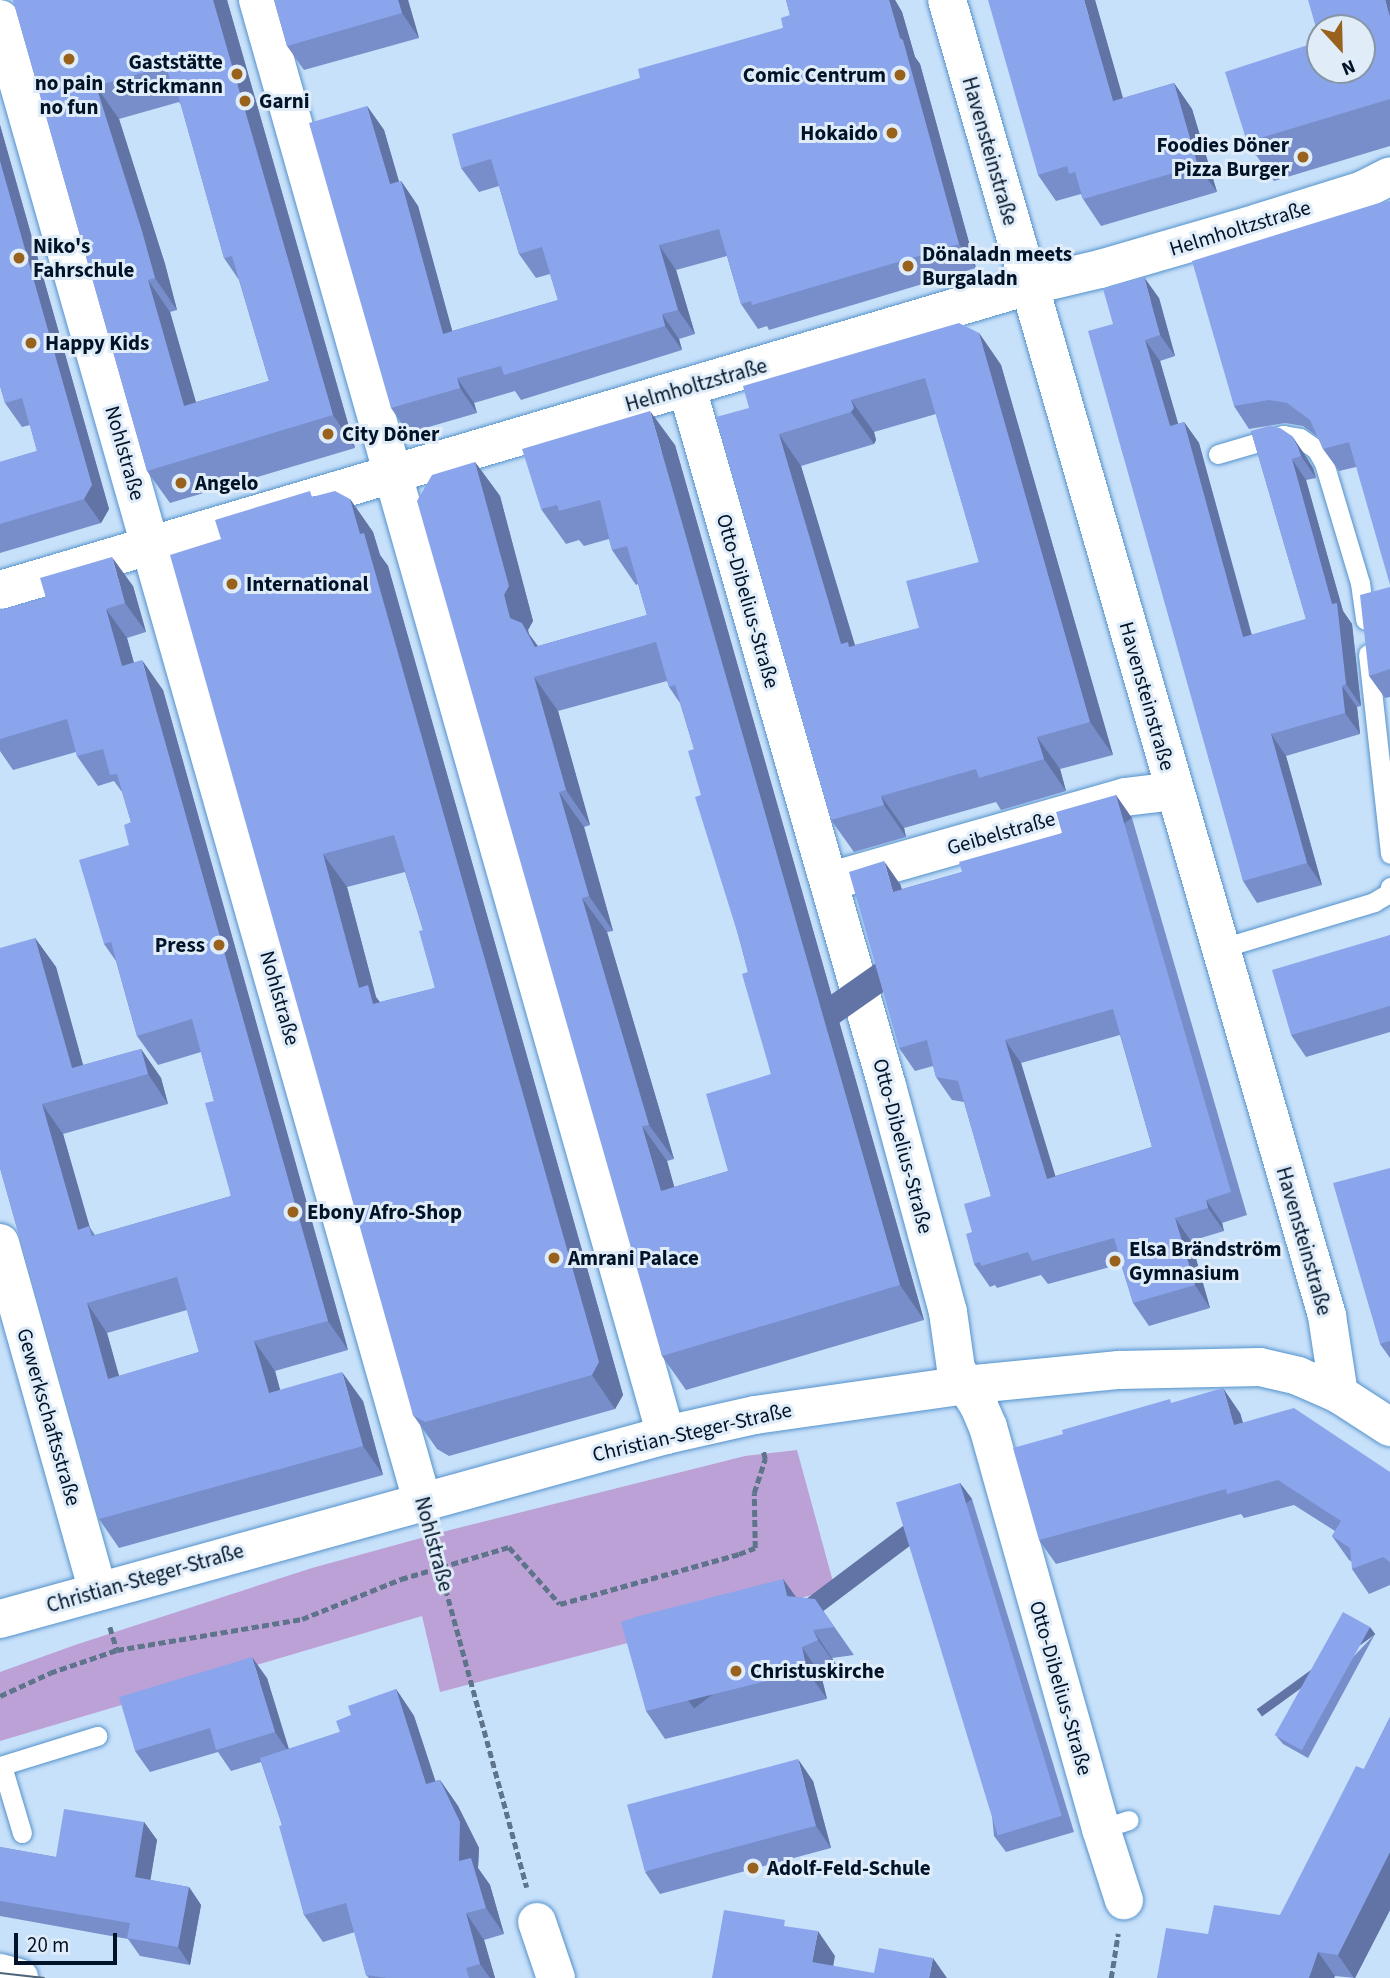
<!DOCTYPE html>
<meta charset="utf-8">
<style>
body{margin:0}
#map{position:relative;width:1390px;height:1978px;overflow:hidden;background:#c8e1fa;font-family:"Source Sans 3",sans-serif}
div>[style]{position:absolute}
.green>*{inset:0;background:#bca1d6}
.path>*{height:4.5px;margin-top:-2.25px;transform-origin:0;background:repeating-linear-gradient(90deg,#5e748b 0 7px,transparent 0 10.5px)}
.roads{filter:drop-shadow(0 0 2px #5492cb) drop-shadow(0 0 2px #5492cb)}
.service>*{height:19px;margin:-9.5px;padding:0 9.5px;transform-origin:9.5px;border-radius:9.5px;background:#fff}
.minor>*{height:38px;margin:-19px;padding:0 19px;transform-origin:19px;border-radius:19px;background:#fff}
.secondary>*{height:38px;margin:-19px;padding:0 19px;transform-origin:19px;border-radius:19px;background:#fff}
.tram>*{height:2px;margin:-1px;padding:0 1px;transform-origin:1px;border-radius:1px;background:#4e647a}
.wall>*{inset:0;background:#778ecb}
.shaded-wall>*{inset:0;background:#6174a5;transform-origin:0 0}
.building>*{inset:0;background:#8aa5ec;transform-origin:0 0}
.dots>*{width:19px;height:19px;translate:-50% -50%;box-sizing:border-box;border:4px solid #e0edf9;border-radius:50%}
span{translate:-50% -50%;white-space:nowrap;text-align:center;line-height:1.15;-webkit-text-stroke:6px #e0edf9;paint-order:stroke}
.poi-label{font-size:21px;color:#001328;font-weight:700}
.right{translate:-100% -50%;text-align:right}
.left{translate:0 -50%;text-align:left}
.street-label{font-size:21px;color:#001328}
.north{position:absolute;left:1306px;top:14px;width:70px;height:70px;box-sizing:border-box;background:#e0edf9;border:2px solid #8696a5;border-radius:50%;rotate:158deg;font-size:19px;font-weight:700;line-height:28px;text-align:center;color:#001328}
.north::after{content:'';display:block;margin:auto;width:24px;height:32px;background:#99621c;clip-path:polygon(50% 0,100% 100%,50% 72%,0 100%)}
.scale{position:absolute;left:14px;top:1933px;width:103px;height:32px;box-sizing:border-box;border:4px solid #001328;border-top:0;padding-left:9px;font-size:21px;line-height:24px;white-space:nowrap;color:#001328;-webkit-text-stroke:5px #e0edf9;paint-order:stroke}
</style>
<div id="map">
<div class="green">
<div style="clip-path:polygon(797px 1450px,835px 1589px,440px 1692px,422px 1616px,0 1741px,0 1672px,75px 1645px,312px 1568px,450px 1530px,745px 1456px)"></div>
</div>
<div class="path">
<div style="left:432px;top:1538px;width:362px;rotate:74.8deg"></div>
<div style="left:110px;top:1627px;width:24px;rotate:73deg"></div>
<div style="left:0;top:1696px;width:55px;rotate:-24.7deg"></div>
<div style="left:50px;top:1673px;width:71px;rotate:-18.9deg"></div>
<div style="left:117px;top:1650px;width:188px;rotate:-9.5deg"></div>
<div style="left:302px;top:1619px;width:107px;rotate:-22deg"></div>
<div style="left:401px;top:1579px;width:113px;rotate:-16.5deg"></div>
<div style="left:509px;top:1547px;width:76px;rotate:48.2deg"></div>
<div style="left:560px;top:1604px;width:186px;rotate:-15.6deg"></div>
<div style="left:739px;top:1554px;width:17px;rotate:-21deg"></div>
<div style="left:755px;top:1548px;width:55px;rotate:-91deg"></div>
<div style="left:754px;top:1493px;width:36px;rotate:-72deg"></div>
<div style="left:765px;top:1459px;width:9px;rotate:-103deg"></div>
<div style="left:1111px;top:1978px;width:45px;rotate:-81deg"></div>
</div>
<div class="roads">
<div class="service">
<div style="left:1218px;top:454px;width:68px;rotate:-16.3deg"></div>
<div style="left:1283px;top:435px;width:17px;rotate:10deg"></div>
<div style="left:1300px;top:438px;width:19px;rotate:35deg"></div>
<div style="left:1316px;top:449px;width:16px;rotate:60deg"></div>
<div style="left:1324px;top:463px;width:125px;rotate:73.3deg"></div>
<div style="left:1360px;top:583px;width:37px;rotate:82deg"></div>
<div style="left:1368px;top:654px;width:201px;rotate:83.7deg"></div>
<div style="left:1222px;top:948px;width:159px;rotate:-16.8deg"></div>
<div style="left:1374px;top:902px;width:17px;rotate:-31deg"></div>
<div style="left:1389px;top:893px;width:6px;rotate:-81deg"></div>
<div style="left:0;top:1766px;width:102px;rotate:-17.2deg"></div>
<div style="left:2px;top:1766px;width:70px;rotate:73.4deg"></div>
<div style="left:1101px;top:1829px;width:29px;rotate:-18deg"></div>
</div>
<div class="minor">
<div style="left:258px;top:0;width:1492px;rotate:74.13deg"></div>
<div style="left:947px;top:0;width:1370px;rotate:73.89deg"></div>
<div style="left:1327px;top:1316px;width:79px;rotate:81.3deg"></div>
<div style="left:0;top:19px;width:1540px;rotate:74.1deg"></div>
<div style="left:687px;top:388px;width:726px;rotate:74.01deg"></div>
<div style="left:887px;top:1086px;width:234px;rotate:74.9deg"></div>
<div style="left:948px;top:1312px;width:58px;rotate:82deg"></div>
<div style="left:956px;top:1369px;width:44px;rotate:58.1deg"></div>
<div style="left:979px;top:1406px;width:23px;rotate:67deg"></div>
<div style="left:988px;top:1427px;width:418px;rotate:74.3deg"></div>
<div style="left:1101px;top:1829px;width:75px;rotate:72.1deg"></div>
<div style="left:0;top:590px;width:1072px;rotate:-16.47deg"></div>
<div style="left:1028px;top:286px;width:74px;rotate:-13.3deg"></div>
<div style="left:1100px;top:269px;width:165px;rotate:-16.2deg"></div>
<div style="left:1258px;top:223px;width:110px;rotate:-17.4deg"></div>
<div style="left:1363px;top:190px;width:30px;rotate:-27deg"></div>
<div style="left:838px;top:879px;width:298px;rotate:-15.9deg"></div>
<div style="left:1125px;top:797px;width:49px;rotate:-7deg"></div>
<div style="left:0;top:1243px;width:362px;rotate:74.3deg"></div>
<div style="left:537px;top:1922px;width:59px;rotate:71.3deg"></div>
</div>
<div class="secondary">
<div style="left:0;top:1619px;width:691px;rotate:-15.44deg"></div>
<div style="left:666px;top:1435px;width:91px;rotate:-12.7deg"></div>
<div style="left:755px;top:1415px;width:212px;rotate:-8.1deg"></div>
<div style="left:965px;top:1385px;width:155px;rotate:-5.6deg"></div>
<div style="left:1119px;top:1370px;width:141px;rotate:-1.2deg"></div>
<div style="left:1260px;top:1367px;width:39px;rotate:13deg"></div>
<div style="left:1298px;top:1376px;width:45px;rotate:23.7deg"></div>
<div style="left:1339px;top:1394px;width:61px;rotate:32.9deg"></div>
<div style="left:0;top:1973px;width:20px;rotate:15deg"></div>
</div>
</div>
<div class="tram">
<div style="left:0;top:1973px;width:44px;rotate:6.5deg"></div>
</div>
<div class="wall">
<div style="clip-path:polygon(evenodd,13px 0,227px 0,355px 448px,170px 503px,147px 471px,13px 0,179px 102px,181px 105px,224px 258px,239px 280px,269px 381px,196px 402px,170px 312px,177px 310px,165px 264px,119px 119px,179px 102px)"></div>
<div style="clip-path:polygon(274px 0,408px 0,419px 38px,304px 70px,287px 46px)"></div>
<div style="clip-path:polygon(786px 0,895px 0,902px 12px,915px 57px,920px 64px,976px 268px,769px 330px,767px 326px,758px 329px,741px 304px,727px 256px,676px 270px,695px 334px,679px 339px,682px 350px,521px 400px,515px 391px,474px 403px,477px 413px,408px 433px,391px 408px,367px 106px,384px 130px,399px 182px,401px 181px,418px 206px,452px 331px,558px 300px,550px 274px,536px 278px,519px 254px,499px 186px,479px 192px,461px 168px,640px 78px,783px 28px,790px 15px)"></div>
<div style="clip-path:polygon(1095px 0,1123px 98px,1174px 83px,1192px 109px,1217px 192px,1101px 226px,1083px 199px,1081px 194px,1056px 201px,1038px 175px)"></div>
<div style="clip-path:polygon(1390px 0,1390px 146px,1274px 181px,1247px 142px,1362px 70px)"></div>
<div style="clip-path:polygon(0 125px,109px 509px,101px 523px,0 553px,0 462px,37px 451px,30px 425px,22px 427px,5px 403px,0 386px)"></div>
<div style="clip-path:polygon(1379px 203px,1356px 467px,1339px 471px,1323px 449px,1318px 437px,1303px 426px,1285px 423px,1249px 429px,1234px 406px)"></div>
<div style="clip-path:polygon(1159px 298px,1175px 356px,1160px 361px,1178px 424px,1184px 422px,1199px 443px,1252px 635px,1306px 619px,1251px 431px,1292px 436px,1313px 468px,1316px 478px,1306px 480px,1343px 611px,1352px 624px,1361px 706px,1357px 707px,1360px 734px,1286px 756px,1322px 885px,1257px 903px,1243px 881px,1113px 324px)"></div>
<div style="clip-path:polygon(evenodd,979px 333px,1001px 365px,1113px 755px,1060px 769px,1066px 791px,1001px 810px,996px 802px,904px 828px,906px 837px,854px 852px,831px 820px,749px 408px,979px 333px,936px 414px,979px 562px,919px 628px,855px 645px,801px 466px,874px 444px,876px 440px,874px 432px,936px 414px)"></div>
<div style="clip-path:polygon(evenodd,675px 445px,924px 1320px,686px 1390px,662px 1356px,475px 462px,500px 496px,533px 621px,528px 630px,529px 634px,538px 646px,647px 615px,638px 584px,636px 585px,612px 550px,609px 539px,584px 546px,579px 540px,566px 544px,541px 509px,675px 445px,667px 681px,669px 687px,680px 703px,694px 749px,701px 795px,748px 972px,771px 1074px,728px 1171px,674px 1187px,667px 1161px,674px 1159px,607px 932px,613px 931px,584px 827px,590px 825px,558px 711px,667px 681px)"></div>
<div style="clip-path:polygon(evenodd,314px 496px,350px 499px,373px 532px,380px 555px,388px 566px,623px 1395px,615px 1409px,449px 1456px,437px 1449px,413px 1415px,221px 539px,314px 496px,405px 872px,423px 930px,435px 988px,380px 1002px,376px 997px,347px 887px,405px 872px)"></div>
<div style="clip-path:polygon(evenodd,133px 586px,146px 632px,127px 638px,134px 663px,163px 690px,348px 1350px,275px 1371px,280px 1390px,363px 1401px,383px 1475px,119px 1548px,99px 1519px,0 1168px,35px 938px,56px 967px,83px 1065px,141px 1049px,161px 1078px,168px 1104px,63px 1134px,89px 1226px,95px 1235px,231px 1196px,214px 1101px,201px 1052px,158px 1065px,137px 1036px,116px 961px,104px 944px,129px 845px,131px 822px,122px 792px,114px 781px,98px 786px,77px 756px,76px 752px,13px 770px,0 751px,0 610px,46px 598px,133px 586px,187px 1310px,199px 1352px,119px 1376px,107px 1333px,187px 1310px)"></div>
<div style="clip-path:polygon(1390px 587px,1390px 697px,1385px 698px,1369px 676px)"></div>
<div style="clip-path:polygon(evenodd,1132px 818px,1247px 1215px,1222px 1223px,1224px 1231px,1191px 1241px,1210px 1308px,1149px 1326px,1133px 1303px,1121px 1264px,1048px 1284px,1041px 1275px,997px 1288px,995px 1285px,990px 1287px,974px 1264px,972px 1232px,991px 1196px,964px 1102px,952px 1100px,936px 1077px,933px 1066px,915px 1071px,899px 1048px,900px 884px,902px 889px,962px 872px,1132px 818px,1120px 1035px,1152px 1147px,1055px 1176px,1021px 1063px,1120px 1035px)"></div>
<div style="clip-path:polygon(1390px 935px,1390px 1032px,1306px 1057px,1291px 1035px)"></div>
<div style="clip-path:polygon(1390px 1168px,1390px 1358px,1380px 1344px)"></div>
<div style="clip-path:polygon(1172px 1403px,1240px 1413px,1243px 1423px,1390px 1472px,1390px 1585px,1369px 1594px,1352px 1569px,1352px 1562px,1349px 1560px,1332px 1536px,1335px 1531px,1294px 1505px,1244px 1518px,1241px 1514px,1056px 1564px,1039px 1540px)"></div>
<div style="clip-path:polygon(960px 1483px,972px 1499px,1074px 1832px,1006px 1852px,994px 1836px)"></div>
<div style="clip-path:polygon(783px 1579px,796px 1597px,815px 1599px,854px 1655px,832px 1658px,838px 1668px,821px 1675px,827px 1699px,665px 1739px,646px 1711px)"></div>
<div style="clip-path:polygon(1375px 1634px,1308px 1758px,1283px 1744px,1277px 1737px)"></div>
<div style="clip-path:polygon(267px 1678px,289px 1749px,340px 1732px,351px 1715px,396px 1689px,414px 1716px,435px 1781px,440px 1780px,458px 1806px,479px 1848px,478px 1868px,490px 1885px,504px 1934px,484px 1940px,495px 1978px,369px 1978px,366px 1975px,355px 1932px,323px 1942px,304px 1915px,282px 1825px,261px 1762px,231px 1771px,218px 1752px,150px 1772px,135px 1751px)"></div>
<div style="clip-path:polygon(1390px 1717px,1390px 1910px,1355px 1978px,1335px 1976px,1334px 1978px,1157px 1978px,1208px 1934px,1280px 1915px,1364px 1769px)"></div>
<div style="clip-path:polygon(813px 1781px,831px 1848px,660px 1894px,645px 1872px)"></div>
<div style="clip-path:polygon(144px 1822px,157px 1840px,150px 1880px,189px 1887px,201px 1905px,190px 1965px,140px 1956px,128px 1939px,0 1916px,0 1847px,56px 1857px)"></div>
</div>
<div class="shaded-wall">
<div style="clip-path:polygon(213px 0,227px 0,355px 448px,333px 415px)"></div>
<div style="clip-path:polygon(398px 0,408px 0,419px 38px,402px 13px)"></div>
<div style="clip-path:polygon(889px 0,895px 0,902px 12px,915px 57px,920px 64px,976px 268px,959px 244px)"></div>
<div style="clip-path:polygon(1084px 0,1095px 0,1131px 127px,1113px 101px)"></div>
<div style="clip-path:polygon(1385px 0,1390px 0,1390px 17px)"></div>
<div style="clip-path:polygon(1174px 83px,1192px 109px,1217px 192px,1198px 166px)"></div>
<div style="clip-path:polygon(96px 86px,119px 119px,165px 264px,177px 310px,155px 278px)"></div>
<div style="clip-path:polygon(367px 106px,384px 130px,407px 209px,390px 184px)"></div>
<div style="clip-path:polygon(0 125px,109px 509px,101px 523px,84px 499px,0 161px)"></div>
<div style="clip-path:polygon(401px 181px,418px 206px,460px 359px,443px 334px)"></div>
<div style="clip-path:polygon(659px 245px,676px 270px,695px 334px,678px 310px)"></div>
<div style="clip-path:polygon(1144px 277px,1159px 298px,1175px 356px,1160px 335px)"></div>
<div style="clip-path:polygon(148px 280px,170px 312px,206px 438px,184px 406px)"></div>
<div style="clip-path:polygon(662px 314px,679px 339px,682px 350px,665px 326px)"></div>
<div style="clip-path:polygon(979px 333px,1001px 365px,1113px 755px,1090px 722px)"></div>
<div style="clip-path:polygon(1145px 340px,1160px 361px,1185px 447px,1170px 426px)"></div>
<div style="clip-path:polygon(457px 378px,474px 403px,477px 413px,460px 388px)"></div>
<div style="clip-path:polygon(851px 400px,874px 432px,876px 440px,874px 444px,851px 412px)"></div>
<div style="clip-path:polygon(650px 411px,675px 445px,924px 1320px,900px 1285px)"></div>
<div style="clip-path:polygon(1184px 422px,1199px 443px,1258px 659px,1243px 637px)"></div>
<div style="clip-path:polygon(779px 434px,801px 466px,858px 656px,841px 644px)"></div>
<div style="clip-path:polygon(1292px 436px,1307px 458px,1313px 468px,1316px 478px,1301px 456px)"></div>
<div style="clip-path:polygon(1292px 459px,1306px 480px,1343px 611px,1352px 624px,1361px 706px,1346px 684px,1332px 604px)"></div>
<div style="clip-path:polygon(475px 462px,500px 496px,533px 621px,528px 630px,529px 634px,546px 658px,553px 671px,510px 618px,504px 595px)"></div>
<div style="clip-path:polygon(350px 499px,373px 532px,380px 555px,388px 566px,623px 1395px,615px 1409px,592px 1375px)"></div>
<div style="clip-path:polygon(112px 557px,133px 586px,146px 632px,125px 603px)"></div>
<div style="clip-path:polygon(106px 609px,127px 638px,143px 696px,122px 666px)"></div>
<div style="clip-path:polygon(142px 660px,163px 690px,348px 1350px,328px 1321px)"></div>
<div style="clip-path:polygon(534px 677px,558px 711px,590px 825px,566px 790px)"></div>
<div style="clip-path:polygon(1342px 686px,1357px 707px,1360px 734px,1345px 713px)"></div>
<div style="clip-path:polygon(1271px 734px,1286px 756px,1322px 885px,1307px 863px)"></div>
<div style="clip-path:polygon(1037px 737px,1060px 769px,1066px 791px,1044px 759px)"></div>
<div style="clip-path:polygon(559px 792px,584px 827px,613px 931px,589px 896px)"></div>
<div style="left:1116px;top:795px;width:28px;height:413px;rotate:55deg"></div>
<div style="clip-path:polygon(881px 796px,904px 828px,906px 837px,884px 805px)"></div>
<div style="clip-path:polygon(323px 854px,347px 887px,376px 997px,392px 1019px,381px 1015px,359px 988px)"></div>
<div style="clip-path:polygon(884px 861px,900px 884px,909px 914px,893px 892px)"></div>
<div style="clip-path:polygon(582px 898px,607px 932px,674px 1159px,649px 1125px)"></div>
<div style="clip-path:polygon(35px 938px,56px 967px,90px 1090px,72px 1068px)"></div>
<div style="clip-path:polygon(1005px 1040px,1021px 1063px,1063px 1201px,1047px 1179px)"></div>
<div style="clip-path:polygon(141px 1049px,161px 1078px,168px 1104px,148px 1074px)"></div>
<div style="clip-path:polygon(42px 1104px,63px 1134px,99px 1259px,78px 1230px)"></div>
<div style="clip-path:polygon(642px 1126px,667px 1161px,685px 1225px,661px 1191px)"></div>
<div style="clip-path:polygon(1206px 1200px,1222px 1223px,1224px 1231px,1208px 1208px)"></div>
<div style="clip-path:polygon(1175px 1218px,1191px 1241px,1210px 1308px,1195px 1285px)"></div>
<div style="clip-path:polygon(87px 1303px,107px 1333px,128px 1408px,108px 1379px)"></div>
<div style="clip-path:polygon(254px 1341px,275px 1371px,289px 1423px,269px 1393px)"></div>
<div style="clip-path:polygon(342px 1372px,363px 1401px,383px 1475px,363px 1446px)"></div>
<div style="clip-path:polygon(1223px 1388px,1240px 1413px,1251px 1449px,1234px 1425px)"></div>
<div style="left:960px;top:1483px;width:20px;height:348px;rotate:53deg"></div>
<div style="clip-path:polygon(783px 1579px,803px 1607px,787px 1596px)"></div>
<div style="left:1370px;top:1627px;width:9px;height:140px;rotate:54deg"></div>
<div style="clip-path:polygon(813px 1630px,832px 1658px,838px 1668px,818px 1640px)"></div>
<div style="clip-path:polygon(802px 1647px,821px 1675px,827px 1699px,807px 1671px)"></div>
<div style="clip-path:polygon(252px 1657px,267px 1678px,290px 1754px,275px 1732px)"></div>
<div style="clip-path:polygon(396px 1689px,414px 1716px,445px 1810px,426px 1784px)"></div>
<div style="clip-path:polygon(798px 1759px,813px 1781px,831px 1848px,816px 1826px)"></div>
<div style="clip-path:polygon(440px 1780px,458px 1806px,479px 1848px,478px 1868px,490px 1885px,504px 1934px,486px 1908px,459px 1861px)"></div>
<div style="clip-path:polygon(144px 1822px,157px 1840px,148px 1895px,135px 1877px)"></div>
<div style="clip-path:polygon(1390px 1852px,1390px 1910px,1355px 1978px,1354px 1978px,1338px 1955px)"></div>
<div style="clip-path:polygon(189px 1887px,201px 1905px,190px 1965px,178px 1947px)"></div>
<div style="clip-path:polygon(466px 1913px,484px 1940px,495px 1978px,490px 1978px,480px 1964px)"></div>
<div style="clip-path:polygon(818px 1931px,835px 1956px,831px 1978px,812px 1962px)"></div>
<div style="clip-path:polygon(1318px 1952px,1335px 1976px,1334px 1978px,1309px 1978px)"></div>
<div style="clip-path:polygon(933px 1958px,947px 1978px,929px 1978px)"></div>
</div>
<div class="building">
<div style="clip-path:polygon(evenodd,13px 0,213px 0,333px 415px,147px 471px,13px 0,166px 66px,175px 96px,178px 95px,224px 258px,232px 256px,269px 381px,184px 406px,148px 280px,155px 278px,142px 231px,96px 86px,166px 66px)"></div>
<div style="clip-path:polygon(274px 0,398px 0,402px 13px,287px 46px)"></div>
<div style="clip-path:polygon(786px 0,889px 0,900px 38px,903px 40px,959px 244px,752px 305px,751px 301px,741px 304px,719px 229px,659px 245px,678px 310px,662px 314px,665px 326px,504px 375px,501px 366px,457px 378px,460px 388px,391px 408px,309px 123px,367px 106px,390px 184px,401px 181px,443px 334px,558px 300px,542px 247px,519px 254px,491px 159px,461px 168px,452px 134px,640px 78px,638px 69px,783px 28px,781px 18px,790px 15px)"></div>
<div style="clip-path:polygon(988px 0,1084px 0,1113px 101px,1174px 83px,1198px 166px,1083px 199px,1075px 172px,1069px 174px,1067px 166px,1038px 175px)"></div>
<div style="clip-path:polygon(1308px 0,1385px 0,1390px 17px,1390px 99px,1247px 142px,1225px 72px,1320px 41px,1320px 70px,1362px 70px,1362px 28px,1320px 28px,1320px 41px)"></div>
<div style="clip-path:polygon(0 161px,92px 485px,84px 499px,0 524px,0 462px,37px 451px,22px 398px,5px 403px,0 386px)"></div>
<div style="clip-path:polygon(1390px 201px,1390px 585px,1349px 442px,1323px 449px,1310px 420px,1287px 403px,1269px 400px,1234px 406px,1192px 261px,1379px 203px)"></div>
<div style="clip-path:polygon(1144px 277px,1160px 335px,1145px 340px,1170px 426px,1184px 422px,1243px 637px,1306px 619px,1251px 431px,1269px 426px,1280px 428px,1292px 436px,1298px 447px,1301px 456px,1292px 459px,1332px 604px,1337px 603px,1346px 684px,1342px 686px,1345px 713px,1271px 734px,1307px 863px,1243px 881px,1088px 331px,1113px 324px,1103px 289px)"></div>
<div style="clip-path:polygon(evenodd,959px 323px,979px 333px,1090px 722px,1037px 737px,1044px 759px,979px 778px,976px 769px,881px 796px,884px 805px,831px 820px,716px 417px,749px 408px,743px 386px,959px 323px,925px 378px,979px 562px,906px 581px,919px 628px,849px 647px,848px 642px,841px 644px,779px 434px,851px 412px,854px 408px,851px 400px,925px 378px)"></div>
<div style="clip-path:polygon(evenodd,650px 411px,900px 1285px,662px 1356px,417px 501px,432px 475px,475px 462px,509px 586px,504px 595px,510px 618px,522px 623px,535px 647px,647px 615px,627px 546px,612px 550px,600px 500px,559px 511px,557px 505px,541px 509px,522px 449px,650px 411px,656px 642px,669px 687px,675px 685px,694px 749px,688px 751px,701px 795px,695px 797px,740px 941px,748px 972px,742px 974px,771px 1074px,706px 1094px,728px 1171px,661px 1191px,642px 1126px,649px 1125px,582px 898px,589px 896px,559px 792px,566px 790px,534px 677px,656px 642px)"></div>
<div style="clip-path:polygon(evenodd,310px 491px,312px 497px,335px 491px,350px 499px,360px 534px,364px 533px,599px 1362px,592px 1375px,425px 1422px,413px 1415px,170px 555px,221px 539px,215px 520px,310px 491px,394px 835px,423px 930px,419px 931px,435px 988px,373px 1004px,368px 985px,359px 988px,323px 854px,394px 835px)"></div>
<div style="clip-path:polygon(evenodd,112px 557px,125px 603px,106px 609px,122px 666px,142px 660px,328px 1321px,254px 1341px,269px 1393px,342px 1372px,363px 1446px,99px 1519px,0 1168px,0 948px,35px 938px,72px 1068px,141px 1049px,148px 1074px,42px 1104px,78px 1230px,89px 1226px,92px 1236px,231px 1196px,205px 1103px,214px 1101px,192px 1019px,137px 1036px,111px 942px,104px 944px,79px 860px,129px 845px,124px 825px,131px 822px,117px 774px,110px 775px,103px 749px,77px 756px,67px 719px,0 739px,0 610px,46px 598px,40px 578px,112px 557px,177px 1277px,199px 1352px,108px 1379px,87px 1303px,177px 1277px)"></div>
<div style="clip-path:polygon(1390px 587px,1390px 669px,1369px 676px,1360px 595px)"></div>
<div style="clip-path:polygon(evenodd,1116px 795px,1231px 1192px,1206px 1200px,1208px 1208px,1175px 1218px,1195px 1285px,1133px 1303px,1114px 1238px,1032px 1261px,1028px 1252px,981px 1266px,980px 1262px,974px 1264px,966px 1234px,972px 1232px,964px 1204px,991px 1196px,958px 1081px,936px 1077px,927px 1040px,899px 1048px,849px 872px,884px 861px,893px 892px,962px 872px,959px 862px,1062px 833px,1056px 812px,1116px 795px,1113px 1009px,1152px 1147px,1047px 1179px,1005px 1040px,1113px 1009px)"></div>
<div style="clip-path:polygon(1390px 935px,1390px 1006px,1291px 1035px,1272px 970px)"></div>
<div style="clip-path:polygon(1390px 1168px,1390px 1341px,1380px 1344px,1333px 1183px)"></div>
<div style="clip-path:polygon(1223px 1388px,1234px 1425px,1294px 1408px,1390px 1472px,1390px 1562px,1383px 1557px,1352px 1569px,1350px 1548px,1332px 1536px,1341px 1521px,1278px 1480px,1227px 1494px,1226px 1489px,1039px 1540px,1013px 1448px,1063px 1434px,1062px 1430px,1170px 1399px,1171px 1403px)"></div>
<div style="left:960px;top:1483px;width:348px;height:67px;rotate:73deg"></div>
<div style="clip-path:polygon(783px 1579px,787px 1596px,815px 1599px,834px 1627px,813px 1630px,818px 1640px,802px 1647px,807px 1671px,646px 1711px,621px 1622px,639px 1616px)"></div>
<div style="left:1343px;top:1612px;width:31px;height:141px;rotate:29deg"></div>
<div style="clip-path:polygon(252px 1657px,275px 1732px,216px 1750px,210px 1728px,135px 1751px,119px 1697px)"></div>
<div style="clip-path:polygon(396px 1689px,426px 1784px,440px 1780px,460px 1822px,459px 1861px,471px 1858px,486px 1908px,466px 1913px,480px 1964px,466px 1968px,469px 1978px,387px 1978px,366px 1975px,346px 1903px,304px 1915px,279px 1826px,282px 1825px,260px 1758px,340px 1732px,336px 1721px,351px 1715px,348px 1706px)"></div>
<div style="clip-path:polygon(1390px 1717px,1390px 1852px,1338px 1955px,1318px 1952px,1309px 1978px,1157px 1978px,1166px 1928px,1208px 1934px,1214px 1905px,1280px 1915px,1356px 1766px,1364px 1769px)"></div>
<div style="left:798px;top:1759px;width:69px;height:177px;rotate:75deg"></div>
<div style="clip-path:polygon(64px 1809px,144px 1822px,135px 1877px,189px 1887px,178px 1947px,127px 1938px,130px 1923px,0 1901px,0 1847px,56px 1857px)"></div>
<div style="clip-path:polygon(724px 1910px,785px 1920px,784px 1926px,818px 1931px,812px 1962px,874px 1973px,879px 1948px,933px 1958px,929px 1978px,712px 1978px)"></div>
</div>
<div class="dots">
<div style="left:69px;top:59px;background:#99621c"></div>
<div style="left:237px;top:74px;background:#99621c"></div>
<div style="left:900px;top:75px;background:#99621c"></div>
<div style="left:245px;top:101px;background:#99621c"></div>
<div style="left:892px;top:133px;background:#99621c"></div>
<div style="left:1303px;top:157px;background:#99621c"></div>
<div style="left:19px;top:258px;background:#99621c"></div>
<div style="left:908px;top:266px;background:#99621c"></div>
<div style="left:31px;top:343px;background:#99621c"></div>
<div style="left:328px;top:434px;background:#99621c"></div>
<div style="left:181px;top:483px;background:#99621c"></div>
<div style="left:232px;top:584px;background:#99621c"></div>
<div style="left:219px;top:945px;background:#99621c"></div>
<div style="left:293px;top:1212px;background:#99621c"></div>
<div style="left:554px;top:1258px;background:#99621c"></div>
<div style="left:1115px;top:1261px;background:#99621c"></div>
<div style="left:736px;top:1671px;background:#99621c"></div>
<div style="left:753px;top:1868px;background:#99621c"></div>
</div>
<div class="poi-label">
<span class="right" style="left:223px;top:74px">Gaststätte<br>Strickmann</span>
<span class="right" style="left:886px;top:75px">Comic Centrum</span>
<span style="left:69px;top:95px">no pain<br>no fun</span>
<span class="left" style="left:259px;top:101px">Garni</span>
<span class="right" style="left:878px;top:133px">Hokaido</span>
<span class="right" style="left:1289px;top:157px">Foodies Döner<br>Pizza Burger</span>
<span class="left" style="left:33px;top:258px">Niko's<br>Fahrschule</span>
<span class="left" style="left:922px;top:266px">Dönaladn meets<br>Burgaladn</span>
<span class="left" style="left:45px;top:343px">Happy Kids</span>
<span class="left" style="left:342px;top:434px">City Döner</span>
<span class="left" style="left:195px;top:483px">Angelo</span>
<span class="left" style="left:246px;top:584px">International</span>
<span class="right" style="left:205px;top:945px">Press</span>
<span class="left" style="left:307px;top:1212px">Ebony Afro-Shop</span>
<span class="left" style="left:1129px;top:1261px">Elsa Brändström<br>Gymnasium</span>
<span class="left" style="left:568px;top:1258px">Amrani Palace</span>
<span class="left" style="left:750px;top:1671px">Christuskirche</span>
<span class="left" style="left:767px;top:1868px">Adolf-Feld-Schule</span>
</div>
<div class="street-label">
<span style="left:990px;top:151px;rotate:74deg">Havensteinstraße</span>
<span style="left:1240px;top:228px;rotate:-17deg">Helmholtzstraße</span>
<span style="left:696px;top:385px;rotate:-16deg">Helmholtzstraße</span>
<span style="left:125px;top:453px;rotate:74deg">Nohlstraße</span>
<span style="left:748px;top:601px;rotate:74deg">Otto-Dibelius-Straße</span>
<span style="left:1147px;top:696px;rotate:74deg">Havensteinstraße</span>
<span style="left:1001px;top:833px;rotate:-16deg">Geibelstraße</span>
<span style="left:280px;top:998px;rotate:74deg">Nohlstraße</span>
<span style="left:903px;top:1146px;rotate:75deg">Otto-Dibelius-Straße</span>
<span style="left:1304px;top:1241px;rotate:74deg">Havensteinstraße</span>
<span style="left:49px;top:1417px;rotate:74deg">Gewerkschaftsstraße</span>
<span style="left:692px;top:1432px;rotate:-13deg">Christian-Steger-Straße</span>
<span style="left:434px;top:1544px;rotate:75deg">Nohlstraße</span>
<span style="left:145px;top:1578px;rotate:-16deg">Christian-Steger-Straße</span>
<span style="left:1061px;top:1688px;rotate:74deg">Otto-Dibelius-Straße</span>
</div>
<div class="north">N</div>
<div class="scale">20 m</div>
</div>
